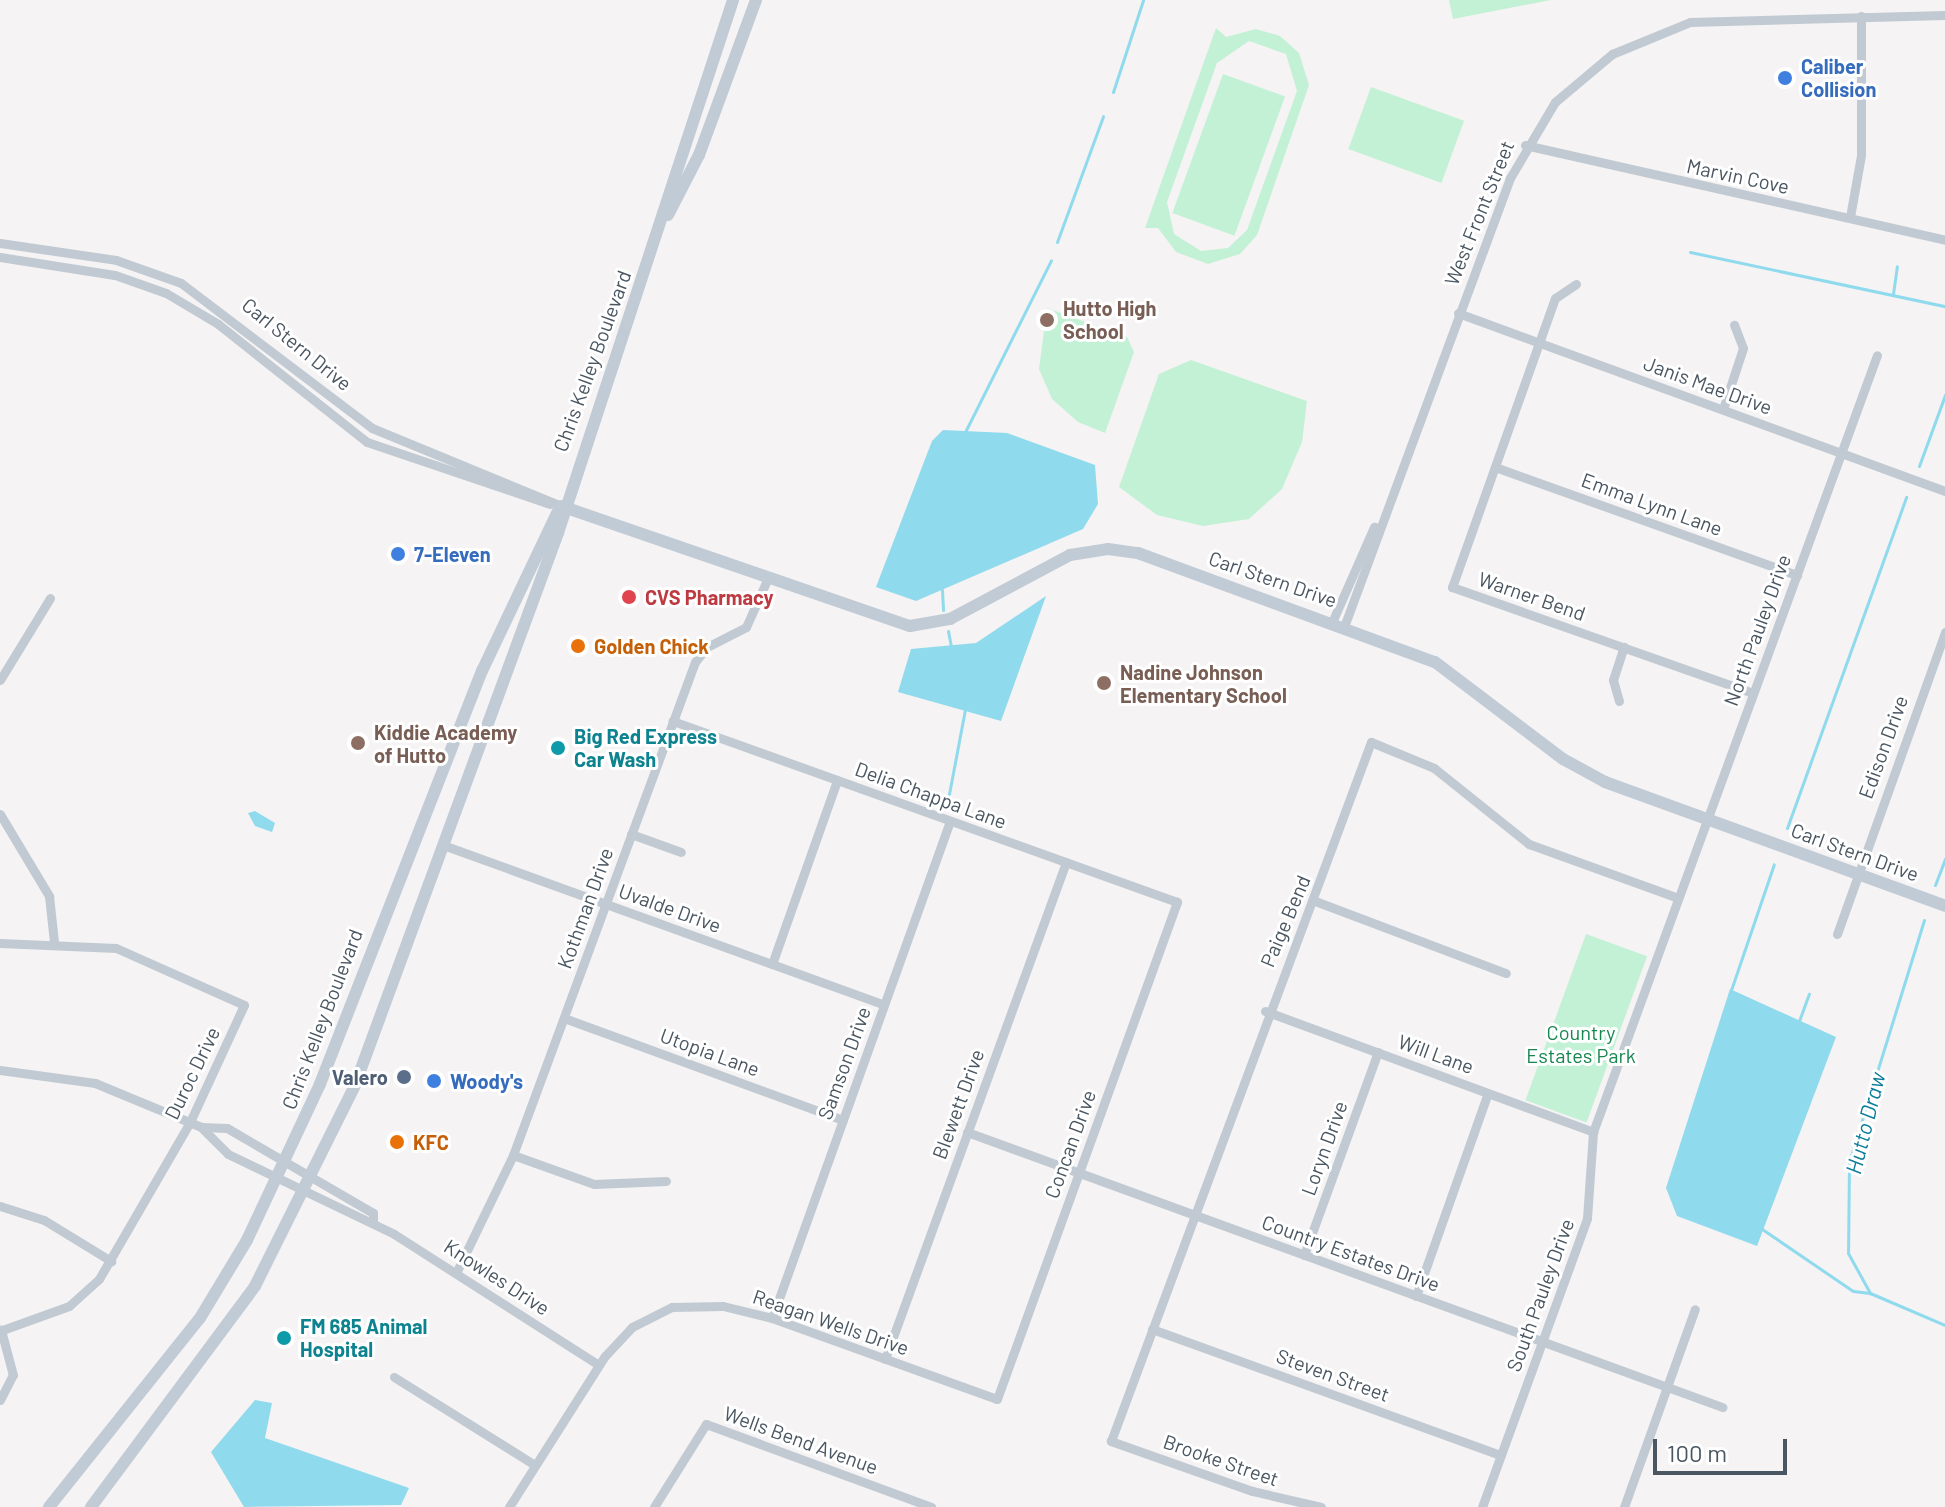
<!DOCTYPE html>
<style>
body{margin:0}
#map{position:relative;width:1945px;height:1507px;overflow:hidden;background:#f5f3f3;font-family:Barlow,sans-serif}
div>[style]{position:absolute}
.green>*{inset:0;background:#c3f1d5;transform-origin:0 0}
.water>*{inset:0;background:#90daee}
.stream>*{height:3px;margin:-1.5px;padding:0 1.5px;transform-origin:1.5px;border-radius:1.5px;background:#90daee}
.street>*{height:9px;margin:-4.5px;padding:0 4.5px;transform-origin:4.5px;border-radius:4.5px;background:#c1cad2}
.secondary>*{height:12px;margin:-6px;padding:0 6px;transform-origin:6px;border-radius:6px;background:#c1cbd6}
.dots>*{width:22px;height:22px;translate:-50% -50%;box-sizing:border-box;border:4px solid #fff;border-radius:50%}
span{translate:-50% -50%;white-space:nowrap;text-align:center;line-height:1.15;-webkit-text-stroke:6px #fff;paint-order:stroke}
.shop-label{font-size:20px;color:#366cbe;font-weight:700}
.left{translate:0 -50%;text-align:left}
.street-label{font-size:20px;color:#4a5661}
.education-label{font-size:20px;color:#785e54;font-weight:700}
.health-label{font-size:20px;color:#be3a42;font-weight:700}
.food-label{font-size:20px;color:#c56008;font-weight:700}
.culture-label{font-size:20px;color:#0d838f;font-weight:700}
.park-label{font-size:20px;color:#17864f}
.service-label{font-size:20px;color:#4e5e75;font-weight:700}
.right{translate:-100% -50%;text-align:right}
.water-label{font-size:22px;color:#0c7c9b;font-style:italic}
.scale{position:absolute;left:1653px;top:1439px;width:134px;height:36px;box-sizing:border-box;border:4px solid #4a5661;border-top:0;padding-left:10px;font-size:24px;line-height:28px;white-space:nowrap;color:#4a5661;-webkit-text-stroke:6px #fff;paint-order:stroke}
</style>
<div id="map">
<div class="green">
<div style="clip-path:polygon(1449px 0,1551px 0,1453px 19px)"></div>
<div style="clip-path:polygon(evenodd,1216px 28px,1226px 37px,1256px 29px,1280px 36px,1299px 53px,1309px 85px,1257px 235px,1240px 254px,1208px 264px,1176px 252px,1158px 228px,1145px 228px,1216px 28px,1249px 41px,1286px 54px,1297px 91px,1247px 230px,1228px 248px,1201px 251px,1174px 234px,1167px 202px,1217px 63px,1249px 41px)"></div>
<div style="left:1223px;top:74px;width:66px;height:148px;rotate:20deg"></div>
<div style="left:1371px;top:87px;width:99px;height:66px;rotate:20deg"></div>
<div style="clip-path:polygon(1047px 308px,1127px 337px,1134px 352px,1105px 433px,1078px 422px,1052px 399px,1039px 369px)"></div>
<div style="clip-path:polygon(1191px 360px,1307px 401px,1302px 442px,1282px 489px,1249px 519px,1203px 526px,1157px 515px,1119px 487px,1159px 374px)"></div>
<div style="left:1586px;top:934px;width:65px;height:177px;rotate:20deg"></div>
</div>
<div class="water">
<div style="clip-path:polygon(943px 430px,1007px 433px,1095px 465px,1098px 504px,1083px 529px,916px 601px,876px 587px,932px 441px)"></div>
<div style="clip-path:polygon(1046px 596px,1001px 721px,898px 692px,911px 649px,976px 643px)"></div>
<div style="clip-path:polygon(255px 811px,275px 823px,272px 832px,255px 826px,248px 813px)"></div>
<div style="clip-path:polygon(1730px 989px,1836px 1037px,1757px 1246px,1677px 1216px,1666px 1188px)"></div>
<div style="clip-path:polygon(255px 1400px,272px 1403px,265px 1438px,409px 1488px,401px 1505px,244px 1507px,211px 1452px)"></div>
</div>
<div class="stream">
<div style="left:1113px;top:92px;width:97px;rotate:-71.9deg"></div>
<div style="left:1057px;top:242px;width:134px;rotate:-69.9deg"></div>
<div style="left:1690px;top:252px;width:261px;rotate:12deg"></div>
<div style="left:1893px;top:294px;width:28px;rotate:-82deg"></div>
<div style="left:965px;top:432px;width:192px;rotate:-63.4deg"></div>
<div style="left:1919px;top:466px;width:76px;rotate:-69.9deg"></div>
<div style="left:942px;top:590px;width:20px;rotate:87deg"></div>
<div style="left:948px;top:631px;width:20px;rotate:79deg"></div>
<div style="left:949px;top:794px;width:86px;rotate:-79.3deg"></div>
<div style="left:1787px;top:828px;width:352px;rotate:-70.2deg"></div>
<div style="left:1935px;top:885px;width:28px;rotate:-69deg"></div>
<div style="left:1924px;top:920px;width:254px;rotate:107.2deg"></div>
<div style="left:1849px;top:1163px;width:90px;rotate:90.6deg"></div>
<div style="left:1848px;top:1253px;width:46px;rotate:61.2deg"></div>
<div style="left:1870px;top:1293px;width:82px;rotate:23.1deg"></div>
<div style="left:1729px;top:996px;width:139px;rotate:-71.2deg"></div>
<div style="left:1799px;top:1021px;width:29px;rotate:-70deg"></div>
<div style="left:1762px;top:1229px;width:110px;rotate:34.3deg"></div>
<div style="left:1853px;top:1291px;width:17px;rotate:7deg"></div>
</div>
<div class="street">
<div style="left:1525px;top:145px;width:431px;rotate:12.7deg"></div>
<div style="left:1850px;top:217px;width:63px;rotate:-79.9deg"></div>
<div style="left:1861px;top:155px;width:139px;rotate:-90deg"></div>
<div style="left:0;top:243px;width:117px;rotate:8.3deg"></div>
<div style="left:116px;top:260px;width:69px;rotate:19.5deg"></div>
<div style="left:181px;top:283px;width:240px;rotate:37.2deg"></div>
<div style="left:372px;top:428px;width:204px;rotate:22.4deg"></div>
<div style="left:0;top:257px;width:116px;rotate:8.9deg"></div>
<div style="left:115px;top:275px;width:54px;rotate:19.4deg"></div>
<div style="left:166px;top:293px;width:61px;rotate:30.8deg"></div>
<div style="left:218px;top:324px;width:190px;rotate:38.4deg"></div>
<div style="left:367px;top:442px;width:193px;rotate:18.7deg"></div>
<div style="left:1576px;top:284px;width:25px;rotate:146deg"></div>
<div style="left:1555px;top:298px;width:307px;rotate:109.6deg"></div>
<div style="left:1452px;top:587px;width:319px;rotate:19.4deg"></div>
<div style="left:1458px;top:313px;width:519px;rotate:20.08deg"></div>
<div style="left:1723px;top:409px;width:64px;rotate:-71.8deg"></div>
<div style="left:1743px;top:348px;width:25px;rotate:-111deg"></div>
<div style="left:1495px;top:467px;width:321px;rotate:19.7deg"></div>
<div style="left:1333px;top:620px;width:102px;rotate:-66.2deg"></div>
<div style="left:1345px;top:624px;width:476px;rotate:-69.7deg"></div>
<div style="left:1510px;top:178px;width:88px;rotate:-59.4deg"></div>
<div style="left:1555px;top:102px;width:75px;rotate:-40.1deg"></div>
<div style="left:1612px;top:54px;width:84px;rotate:-22.3deg"></div>
<div style="left:1690px;top:22px;width:255px;rotate:-1.6deg"></div>
<div style="left:0;top:680px;width:96px;rotate:-58.6deg"></div>
<div style="left:1619px;top:701px;width:22px;rotate:-106deg"></div>
<div style="left:1613px;top:680px;width:35px;rotate:-72deg"></div>
<div style="left:0;top:814px;width:96px;rotate:59.1deg"></div>
<div style="left:49px;top:896px;width:46px;rotate:83.8deg"></div>
<div style="left:631px;top:834px;width:53px;rotate:19.8deg"></div>
<div style="left:443px;top:845px;width:469px;rotate:19.9deg"></div>
<div style="left:1315px;top:901px;width:204px;rotate:20.7deg"></div>
<div style="left:1837px;top:934px;width:321px;rotate:-70.3deg"></div>
<div style="left:0;top:943px;width:116px;rotate:2.5deg"></div>
<div style="left:116px;top:948px;width:140px;rotate:24deg"></div>
<div style="left:244px;top:1005px;width:129px;rotate:114.8deg"></div>
<div style="left:190px;top:1122px;width:181px;rotate:120.1deg"></div>
<div style="left:99px;top:1279px;width:40px;rotate:138deg"></div>
<div style="left:69px;top:1306px;width:73px;rotate:160.1deg"></div>
<div style="left:772px;top:964px;width:195px;rotate:-70.5deg"></div>
<div style="left:1265px;top:1011px;width:350px;rotate:20.2deg"></div>
<div style="left:564px;top:1018px;width:297px;rotate:20.1deg"></div>
<div style="left:0;top:1070px;width:96px;rotate:7.8deg"></div>
<div style="left:95px;top:1083px;width:115px;rotate:22.5deg"></div>
<div style="left:201px;top:1127px;width:26px;rotate:2deg"></div>
<div style="left:227px;top:1128px;width:169px;rotate:30.2deg"></div>
<div style="left:373px;top:1213px;width:10px;rotate:90deg"></div>
<div style="left:201px;top:1127px;width:38px;rotate:45deg"></div>
<div style="left:228px;top:1154px;width:184px;rotate:25.7deg"></div>
<div style="left:394px;top:1234px;width:243px;rotate:32.6deg"></div>
<div style="left:967px;top:1132px;width:804px;rotate:20.01deg"></div>
<div style="left:513px;top:1155px;width:86px;rotate:19.7deg"></div>
<div style="left:594px;top:1184px;width:72px;rotate:-2.4deg"></div>
<div style="left:0;top:1206px;width:46px;rotate:17.7deg"></div>
<div style="left:44px;top:1220px;width:79px;rotate:31.5deg"></div>
<div style="left:1304px;top:1255px;width:216px;rotate:-70deg"></div>
<div style="left:457px;top:1271px;width:129px;rotate:-64.2deg"></div>
<div style="left:513px;top:1155px;width:526px;rotate:-69.74deg"></div>
<div style="left:695px;top:662px;width:19px;rotate:-51deg"></div>
<div style="left:707px;top:647px;width:44px;rotate:-27.1deg"></div>
<div style="left:746px;top:627px;width:51px;rotate:-65.9deg"></div>
<div style="left:1416px;top:1296px;width:215px;rotate:-70.5deg"></div>
<div style="left:772px;top:1318px;width:528px;rotate:-70.3deg"></div>
<div style="left:1152px;top:1329px;width:371px;rotate:19.9deg"></div>
<div style="left:885px;top:1359px;width:529px;rotate:-69.99deg"></div>
<div style="left:394px;top:1377px;width:166px;rotate:32deg"></div>
<div style="left:0;top:1400px;width:28px;rotate:-63deg"></div>
<div style="left:13px;top:1375px;width:47px;rotate:-104.9deg"></div>
<div style="left:509px;top:1507px;width:179px;rotate:-57.6deg"></div>
<div style="left:605px;top:1356px;width:40px;rotate:-47deg"></div>
<div style="left:632px;top:1327px;width:45px;rotate:-26.6deg"></div>
<div style="left:672px;top:1307px;width:51px;rotate:-1.1deg"></div>
<div style="left:723px;top:1306px;width:50px;rotate:13.8deg"></div>
<div style="left:772px;top:1318px;width:239px;rotate:19.8deg"></div>
<div style="left:997px;top:1399px;width:529px;rotate:-70.09deg"></div>
<div style="left:1177px;top:902px;width:536px;rotate:-160.25deg"></div>
<div style="left:654px;top:1507px;width:98px;rotate:-57.9deg"></div>
<div style="left:706px;top:1424px;width:240px;rotate:20.2deg"></div>
<div style="left:1321px;top:1507px;width:71px;rotate:-166.9deg"></div>
<div style="left:1252px;top:1491px;width:150px;rotate:-160.5deg"></div>
<div style="left:1111px;top:1441px;width:746px;rotate:-69.6deg"></div>
<div style="left:1371px;top:742px;width:68px;rotate:22.4deg"></div>
<div style="left:1434px;top:768px;width:122px;rotate:38.7deg"></div>
<div style="left:1529px;top:844px;width:158px;rotate:19.9deg"></div>
<div style="left:1482px;top:1507px;width:307px;rotate:-70deg"></div>
<div style="left:1587px;top:1218px;width:86px;rotate:-86deg"></div>
<div style="left:1593px;top:1132px;width:827px;rotate:-69.92deg"></div>
<div style="left:1624px;top:1507px;width:210px;rotate:-70.3deg"></div>
</div>
<div class="secondary">
<div style="left:668px;top:215px;width:68px;rotate:-62.7deg"></div>
<div style="left:699px;top:155px;width:165px;rotate:-69.8deg"></div>
<div style="left:561px;top:506px;width:369px;rotate:19deg"></div>
<div style="left:910px;top:626px;width:41px;rotate:-9.9deg"></div>
<div style="left:950px;top:619px;width:136px;rotate:-28.1deg"></div>
<div style="left:1070px;top:555px;width:38px;rotate:-9deg"></div>
<div style="left:1108px;top:549px;width:30px;rotate:8deg"></div>
<div style="left:1138px;top:553px;width:316px;rotate:20.2deg"></div>
<div style="left:1435px;top:662px;width:161px;rotate:37.2deg"></div>
<div style="left:1563px;top:759px;width:48px;rotate:28.7deg"></div>
<div style="left:1605px;top:782px;width:362px;rotate:20deg"></div>
<div style="left:49px;top:1507px;width:242px;rotate:-51.4deg"></div>
<div style="left:200px;top:1318px;width:91px;rotate:-58.9deg"></div>
<div style="left:247px;top:1240px;width:172px;rotate:-64.9deg"></div>
<div style="left:320px;top:1084px;width:444px;rotate:-68.6deg"></div>
<div style="left:482px;top:671px;width:179px;rotate:-64.6deg"></div>
<div style="left:91px;top:1507px;width:275px;rotate:-53.4deg"></div>
<div style="left:255px;top:1286px;width:225px;rotate:-63.5deg"></div>
<div style="left:355px;top:1085px;width:588px;rotate:-69.81deg"></div>
<div style="left:558px;top:533px;width:561px;rotate:-71.82deg"></div>
</div>
<div class="dots">
<div style="left:1785px;top:78px;background:#3f7fe0"></div>
<div style="left:1047px;top:320px;background:#8d6e63"></div>
<div style="left:398px;top:554px;background:#3f7fe0"></div>
<div style="left:629px;top:597px;background:#e0444e"></div>
<div style="left:578px;top:646px;background:#e8710a"></div>
<div style="left:1104px;top:683px;background:#8d6e63"></div>
<div style="left:358px;top:743px;background:#8d6e63"></div>
<div style="left:558px;top:748px;background:#0f9aa8"></div>
<div style="left:404px;top:1077px;background:#5c6f8a"></div>
<div style="left:434px;top:1081px;background:#3f7fe0"></div>
<div style="left:397px;top:1142px;background:#e8710a"></div>
<div style="left:284px;top:1338px;background:#0f9aa8"></div>
</div>
<div class="shop-label">
<span class="left" style="left:1801px;top:78px">Caliber<br>Collision</span>
<span class="left" style="left:414px;top:554px">7-Eleven</span>
<span class="left" style="left:450px;top:1081px">Woody's</span>
</div>
<div class="street-label">
<span style="left:1738px;top:176px;rotate:12deg">Marvin Cove</span>
<span style="left:1479px;top:213px;rotate:-68deg">West Front Street</span>
<span style="left:297px;top:344px;rotate:39deg">Carl Stern Drive</span>
<span style="left:592px;top:361px;rotate:-70deg">Chris Kelley Boulevard</span>
<span style="left:1708px;top:385px;rotate:20deg">Janis Mae Drive</span>
<span style="left:1652px;top:504px;rotate:20deg">Emma Lynn Lane</span>
<span style="left:1273px;top:579px;rotate:19deg">Carl Stern Drive</span>
<span style="left:1532px;top:596px;rotate:19deg">Warner Bend</span>
<span style="left:1757px;top:630px;rotate:-70deg">North Pauley Drive</span>
<span style="left:1883px;top:747px;rotate:-70deg">Edison Drive</span>
<span style="left:931px;top:795px;rotate:20deg">Delia Chappa Lane</span>
<span style="left:1855px;top:852px;rotate:20deg">Carl Stern Drive</span>
<span style="left:585px;top:908px;rotate:-70deg">Kothman Drive</span>
<span style="left:670px;top:908px;rotate:20deg">Uvalde Drive</span>
<span style="left:1285px;top:921px;rotate:-67deg">Paige Bend</span>
<span style="left:322px;top:1019px;rotate:-69deg">Chris Kelley Boulevard</span>
<span style="left:710px;top:1052px;rotate:20deg">Utopia Lane</span>
<span style="left:1436px;top:1054px;rotate:20deg">Will Lane</span>
<span style="left:844px;top:1063px;rotate:-70deg">Samson Drive</span>
<span style="left:192px;top:1073px;rotate:-64deg">Duroc Drive</span>
<span style="left:958px;top:1104px;rotate:-70deg">Blewett Drive</span>
<span style="left:1070px;top:1144px;rotate:-70deg">Concan Drive</span>
<span style="left:1324px;top:1148px;rotate:-70deg">Loryn Drive</span>
<span style="left:1351px;top:1253px;rotate:20deg">Country Estates Drive</span>
<span style="left:497px;top:1277px;rotate:33deg">Knowles Drive</span>
<span style="left:1540px;top:1295px;rotate:-70deg">South Pauley Drive</span>
<span style="left:831px;top:1322px;rotate:19deg">Reagan Wells Drive</span>
<span style="left:1333px;top:1375px;rotate:20deg">Steven Street</span>
<span style="left:801px;top:1440px;rotate:20deg">Wells Bend Avenue</span>
<span style="left:1221px;top:1460px;rotate:19deg">Brooke Street</span>
</div>
<div class="education-label">
<span class="left" style="left:1063px;top:320px">Hutto High<br>School</span>
<span class="left" style="left:1120px;top:684px">Nadine Johnson<br>Elementary School</span>
<span class="left" style="left:374px;top:744px">Kiddie Academy<br>of Hutto</span>
</div>
<div class="health-label">
<span class="left" style="left:645px;top:597px">CVS Pharmacy</span>
</div>
<div class="food-label">
<span class="left" style="left:594px;top:646px">Golden Chick</span>
<span class="left" style="left:413px;top:1142px">KFC</span>
</div>
<div class="culture-label">
<span class="left" style="left:574px;top:748px">Big Red Express<br>Car Wash</span>
<span class="left" style="left:300px;top:1338px">FM 685 Animal<br>Hospital</span>
</div>
<div class="park-label">
<span style="left:1581px;top:1044px">Country<br>Estates Park</span>
</div>
<div class="service-label">
<span class="right" style="left:388px;top:1077px">Valero</span>
</div>
<div class="water-label">
<span style="left:1865px;top:1123px;rotate:-76deg">Hutto Draw</span>
</div>
<div class="scale">100 m</div>
</div>
